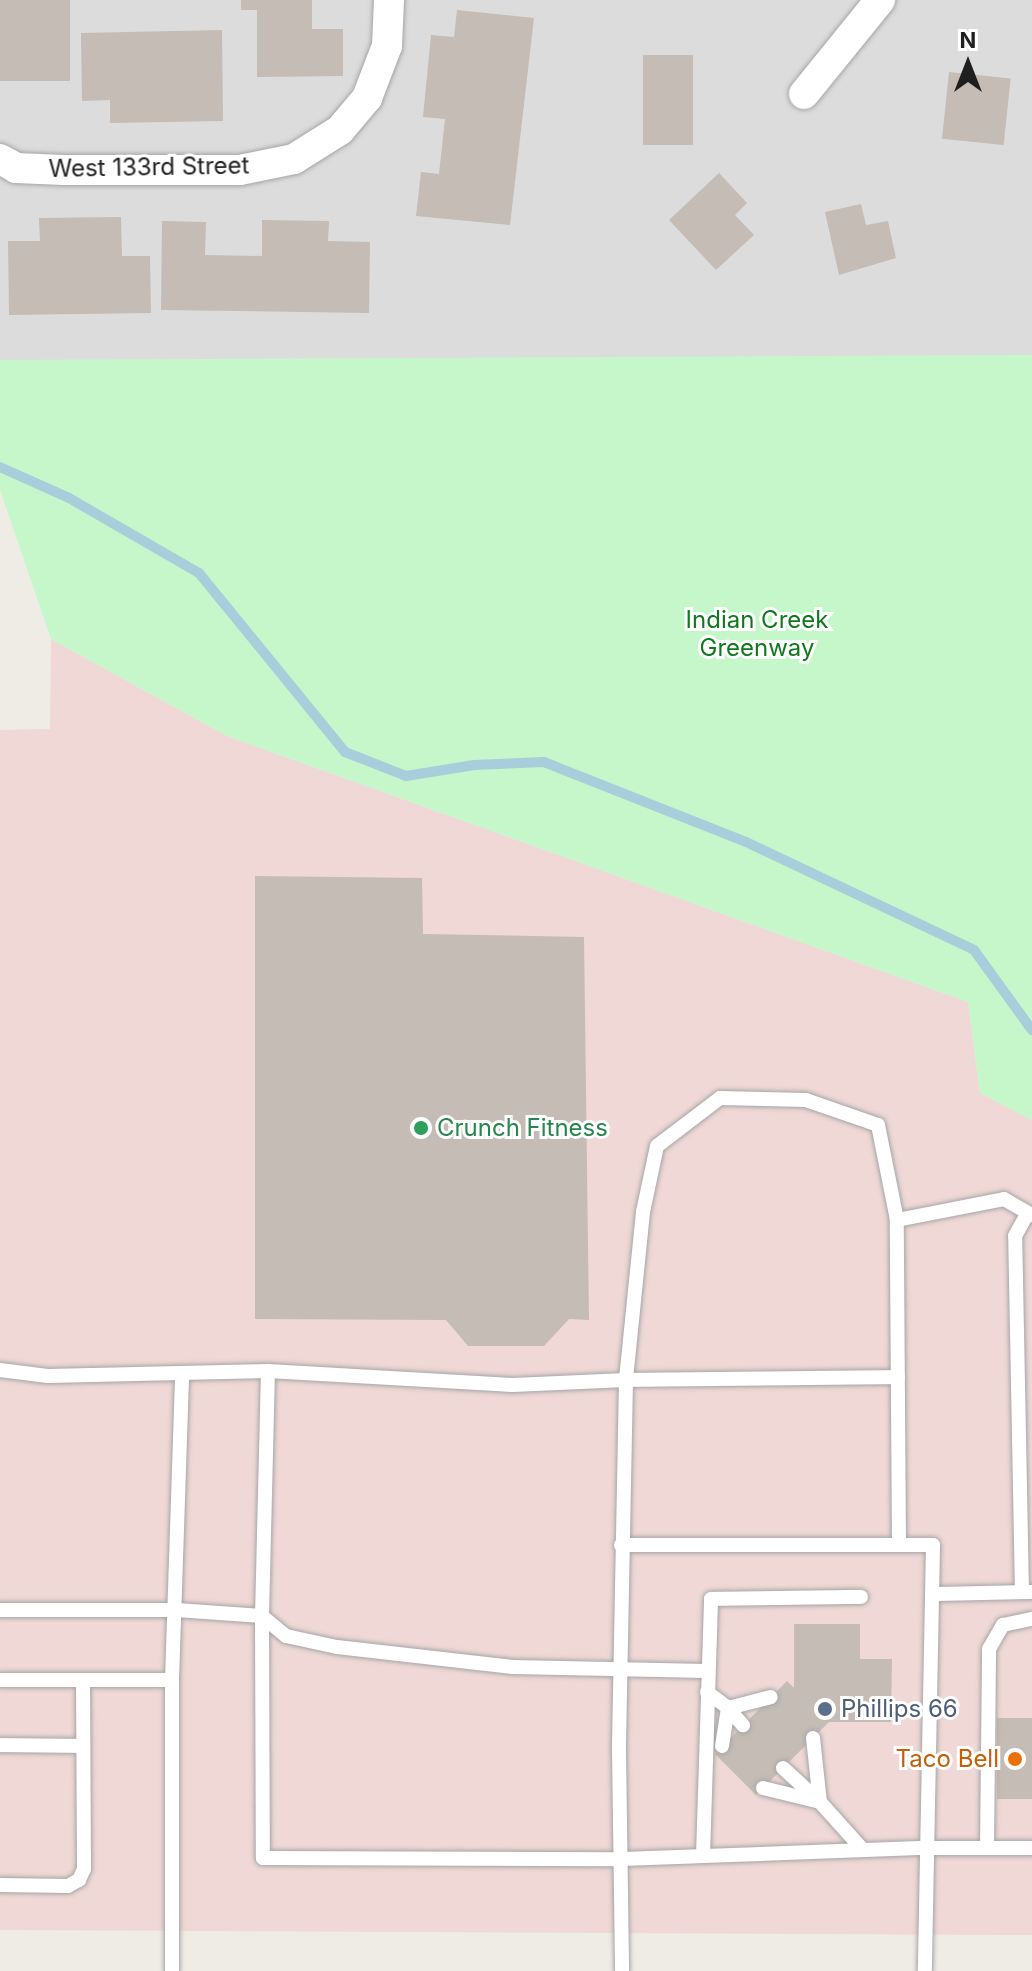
<!DOCTYPE html>
<style>
body{margin:0}
#map{position:relative;width:1032px;height:1971px;overflow:hidden;background:#efece6;font-family:Inter,sans-serif}
div>[style]{position:absolute}
.residential>*{inset:0;background:#dddcdc;transform-origin:0 0}
.commercial>*{inset:0;background:#efd8d6}
.park>*{inset:0;background:#c5f7cb}
.stream>*{height:10px;margin:-5px;padding:0 5px;transform-origin:5px;border-radius:5px;background:#a8cedb}
.building>*{inset:0;background:#c4bcb5;transform-origin:0 0}
.roads{filter:drop-shadow(0 0 2px #a6a6a6) drop-shadow(0 0 2px #a6a6a6)}
.service>*{height:14px;margin:-7px;padding:0 7px;transform-origin:7px;border-radius:7px;background:#fff}
.minor>*{height:30px;margin:-15px;padding:0 15px;transform-origin:15px;border-radius:15px;background:#fff}
.dots>*{width:22px;height:22px;translate:-50% -50%;box-sizing:border-box;border:4px solid #fff;border-radius:50%}
span{translate:-50% -50%;white-space:nowrap;text-align:center;line-height:1.15;-webkit-text-stroke:6px #fff;paint-order:stroke}
.street-label{font-size:24px;color:#1f1f1f}
.park-label{font-size:24px;color:#11791d}
.leisure-label{font-size:24px;color:#27864d}
.left{translate:0 -50%;text-align:left}
.service-label{font-size:24px;color:#4e5e75}
.food-label{font-size:24px;color:#c56008}
.right{translate:-100% -50%;text-align:right}
.north{position:absolute;left:928px;top:24px;width:80px;height:80px;-webkit-text-stroke:6px #fff;paint-order:stroke;rotate:0deg;font-size:22px;font-weight:700;line-height:32px;text-align:center;color:#1f1f1f}
.north::after{content:'';display:block;margin:auto;width:28px;height:36px;background:#1f1f1f;clip-path:polygon(50% 0,100% 100%,50% 72%,0 100%)}
</style>
<div id="map">
<div class="residential">
<div style="left:0;top:0;width:1032px;height:360px"></div>
</div>
<div class="commercial">
<div style="clip-path:polygon(51px 639px,227px 736px,968px 1002px,980px 1093px,1032px 1120px,1032px 1935px,0 1930px,0 730px,50px 729px)"></div>
</div>
<div class="park">
<div style="clip-path:polygon(1032px 355px,1032px 1120px,980px 1093px,968px 1002px,227px 736px,51px 639px,0 490px,0 360px)"></div>
</div>
<div class="stream">
<div style="left:0;top:467px;width:76px;rotate:24.2deg"></div>
<div style="left:69px;top:498px;width:150px;rotate:30deg"></div>
<div style="left:199px;top:573px;width:231px;rotate:50.8deg"></div>
<div style="left:345px;top:752px;width:66px;rotate:21.5deg"></div>
<div style="left:406px;top:776px;width:69px;rotate:-9.2deg"></div>
<div style="left:474px;top:765px;width:70px;rotate:-2.5deg"></div>
<div style="left:544px;top:762px;width:217px;rotate:21.6deg"></div>
<div style="left:746px;top:842px;width:252px;rotate:25.3deg"></div>
<div style="left:974px;top:950px;width:99px;rotate:54.1deg"></div>
</div>
<div class="building">
<div style="left:0;top:0;width:70px;height:81px"></div>
<div style="clip-path:polygon(241px 0,312px 0,312px 29px,343px 29px,343px 76px,257px 77px,257px 10px,241px 10px)"></div>
<div style="clip-path:polygon(457px 10px,534px 18px,510px 225px,416px 216px,421px 172px,439px 174px,445px 119px,423px 117px,431px 35px,454px 37px)"></div>
<div style="clip-path:polygon(222px 30px,223px 121px,110px 123px,110px 100px,82px 101px,81px 33px)"></div>
<div style="left:643px;top:55px;width:50px;height:90px"></div>
<div style="left:949px;top:72px;width:62px;height:67px;rotate:6deg"></div>
<div style="clip-path:polygon(719px 173px,747px 203px,735px 215px,754px 235px,716px 270px,669px 220px)"></div>
<div style="clip-path:polygon(861px 204px,866px 225px,888px 221px,896px 258px,839px 275px,825px 212px)"></div>
<div style="clip-path:polygon(121px 217px,122px 256px,150px 256px,151px 313px,9px 315px,8px 241px,40px 241px,39px 218px)"></div>
<div style="clip-path:polygon(262px 220px,329px 221px,328px 241px,370px 242px,369px 313px,161px 310px,162px 221px,206px 222px,205px 255px,262px 256px)"></div>
<div style="clip-path:polygon(255px 876px,422px 878px,423px 934px,584px 937px,589px 1320px,569px 1319px,544px 1346px,468px 1346px,446px 1320px,255px 1319px)"></div>
<div style="clip-path:polygon(794px 1624px,860px 1624px,860px 1659px,892px 1659px,891px 1722px,829px 1722px,756px 1795px,715px 1754px,787px 1681px,794px 1688px)"></div>
<div style="left:1032px;top:1718px;width:81px;height:35px;rotate:90deg"></div>
</div>
<div class="roads">
<div class="service">
<div style="left:897px;top:1220px;width:97px;rotate:-101.3deg"></div>
<div style="left:878px;top:1125px;width:76px;rotate:-160.9deg"></div>
<div style="left:806px;top:1100px;width:86px;rotate:-178.7deg"></div>
<div style="left:720px;top:1098px;width:79px;rotate:142.7deg"></div>
<div style="left:657px;top:1146px;width:67px;rotate:102deg"></div>
<div style="left:643px;top:1212px;width:169px;rotate:95.8deg"></div>
<div style="left:626px;top:1380px;width:272px;rotate:-0.6deg"></div>
<div style="left:0;top:1370px;width:48px;rotate:7.1deg"></div>
<div style="left:48px;top:1376px;width:220px;rotate:-1.3deg"></div>
<div style="left:268px;top:1371px;width:245px;rotate:3.3deg"></div>
<div style="left:513px;top:1385px;width:113px;rotate:-2.5deg"></div>
<div style="left:626px;top:1380px;width:370px;rotate:91.1deg"></div>
<div style="left:619px;top:1750px;width:221px;rotate:89.2deg"></div>
<div style="left:621px;top:1545px;width:312px"></div>
<div style="left:933px;top:1545px;width:426px;rotate:91.1deg"></div>
<div style="left:899px;top:1545px;width:325px;rotate:-90.4deg"></div>
<div style="left:897px;top:1220px;width:109px;rotate:-11.1deg"></div>
<div style="left:1004px;top:1199px;width:32px;rotate:30deg"></div>
<div style="left:1022px;top:1592px;width:356px;rotate:-91.1deg"></div>
<div style="left:1015px;top:1236px;width:26px;rotate:-61deg"></div>
<div style="left:933px;top:1594px;width:99px;rotate:-1.2deg"></div>
<div style="left:0;top:1610px;width:177px"></div>
<div style="left:177px;top:1610px;width:85px;rotate:4deg"></div>
<div style="left:262px;top:1616px;width:245px;rotate:-88.6deg"></div>
<div style="left:262px;top:1616px;width:242px;rotate:89.8deg"></div>
<div style="left:263px;top:1858px;width:359px;rotate:0.2deg"></div>
<div style="left:622px;top:1859px;width:304px;rotate:-2.1deg"></div>
<div style="left:926px;top:1848px;width:106px"></div>
<div style="left:262px;top:1616px;width:31px;rotate:40deg"></div>
<div style="left:286px;top:1636px;width:52px;rotate:12.2deg"></div>
<div style="left:337px;top:1647px;width:177px;rotate:6.5deg"></div>
<div style="left:513px;top:1667px;width:194px;rotate:1.2deg"></div>
<div style="left:0;top:1680px;width:172px"></div>
<div style="left:707px;top:1692px;width:26px;rotate:37deg"></div>
<div style="left:728px;top:1708px;width:44px;rotate:-14.3deg"></div>
<div style="left:728px;top:1708px;width:23px;rotate:49deg"></div>
<div style="left:813px;top:1738px;width:64px;rotate:83.8deg"></div>
<div style="left:820px;top:1802px;width:64px;rotate:48.1deg"></div>
<div style="left:0;top:1745px;width:83px;rotate:0.7deg"></div>
<div style="left:722px;top:1746px;width:38px;rotate:-81deg"></div>
<div style="left:783px;top:1768px;width:46px;rotate:42.4deg"></div>
<div style="left:763px;top:1788px;width:59px;rotate:13.8deg"></div>
<div style="left:987px;top:1848px;width:199px;rotate:-89.4deg"></div>
<div style="left:989px;top:1649px;width:28px;rotate:-60deg"></div>
<div style="left:1003px;top:1625px;width:30px;rotate:-12deg"></div>
<div style="left:703px;top:1856px;width:257px;rotate:-88.2deg"></div>
<div style="left:711px;top:1599px;width:150px;rotate:-0.8deg"></div>
<div style="left:0;top:1885px;width:68px;rotate:0.8deg"></div>
<div style="left:68px;top:1886px;width:13px;rotate:-29deg"></div>
<div style="left:79px;top:1880px;width:12px;rotate:-66deg"></div>
<div style="left:84px;top:1869px;width:189px;rotate:-90.3deg"></div>
<div style="left:172px;top:1971px;width:291px;rotate:-90deg"></div>
<div style="left:172px;top:1680px;width:307px;rotate:-88.1deg"></div>
</div>
<div class="minor">
<div style="left:804px;top:94px;width:121px;rotate:-51deg"></div>
<div style="left:0;top:159px;width:18px;rotate:29deg"></div>
<div style="left:16px;top:168px;width:48px;rotate:2.4deg"></div>
<div style="left:64px;top:170px;width:176px"></div>
<div style="left:240px;top:170px;width:55px;rotate:-11.5deg"></div>
<div style="left:294px;top:159px;width:54px;rotate:-32.2deg"></div>
<div style="left:340px;top:130px;width:42px;rotate:-49.8deg"></div>
<div style="left:367px;top:98px;width:56px;rotate:-69deg"></div>
<div style="left:387px;top:46px;width:46px;rotate:-87.5deg"></div>
</div>
</div>
<div class="dots">
<div style="left:421px;top:1128px;background:#2e9e5b"></div>
<div style="left:825px;top:1709px;background:#5c6f8a"></div>
<div style="left:1015px;top:1759px;background:#e8710a"></div>
</div>
<div class="street-label">
<span style="left:149px;top:167px;rotate:-1deg">West 133rd Street</span>
</div>
<div class="park-label">
<span style="left:757px;top:634px">Indian Creek<br>Greenway</span>
</div>
<div class="leisure-label">
<span class="left" style="left:437px;top:1128px">Crunch Fitness</span>
</div>
<div class="service-label">
<span class="left" style="left:841px;top:1709px">Phillips 66</span>
</div>
<div class="food-label">
<span class="right" style="left:999px;top:1759px">Taco Bell</span>
</div>
<div class="north">N</div>
</div>
